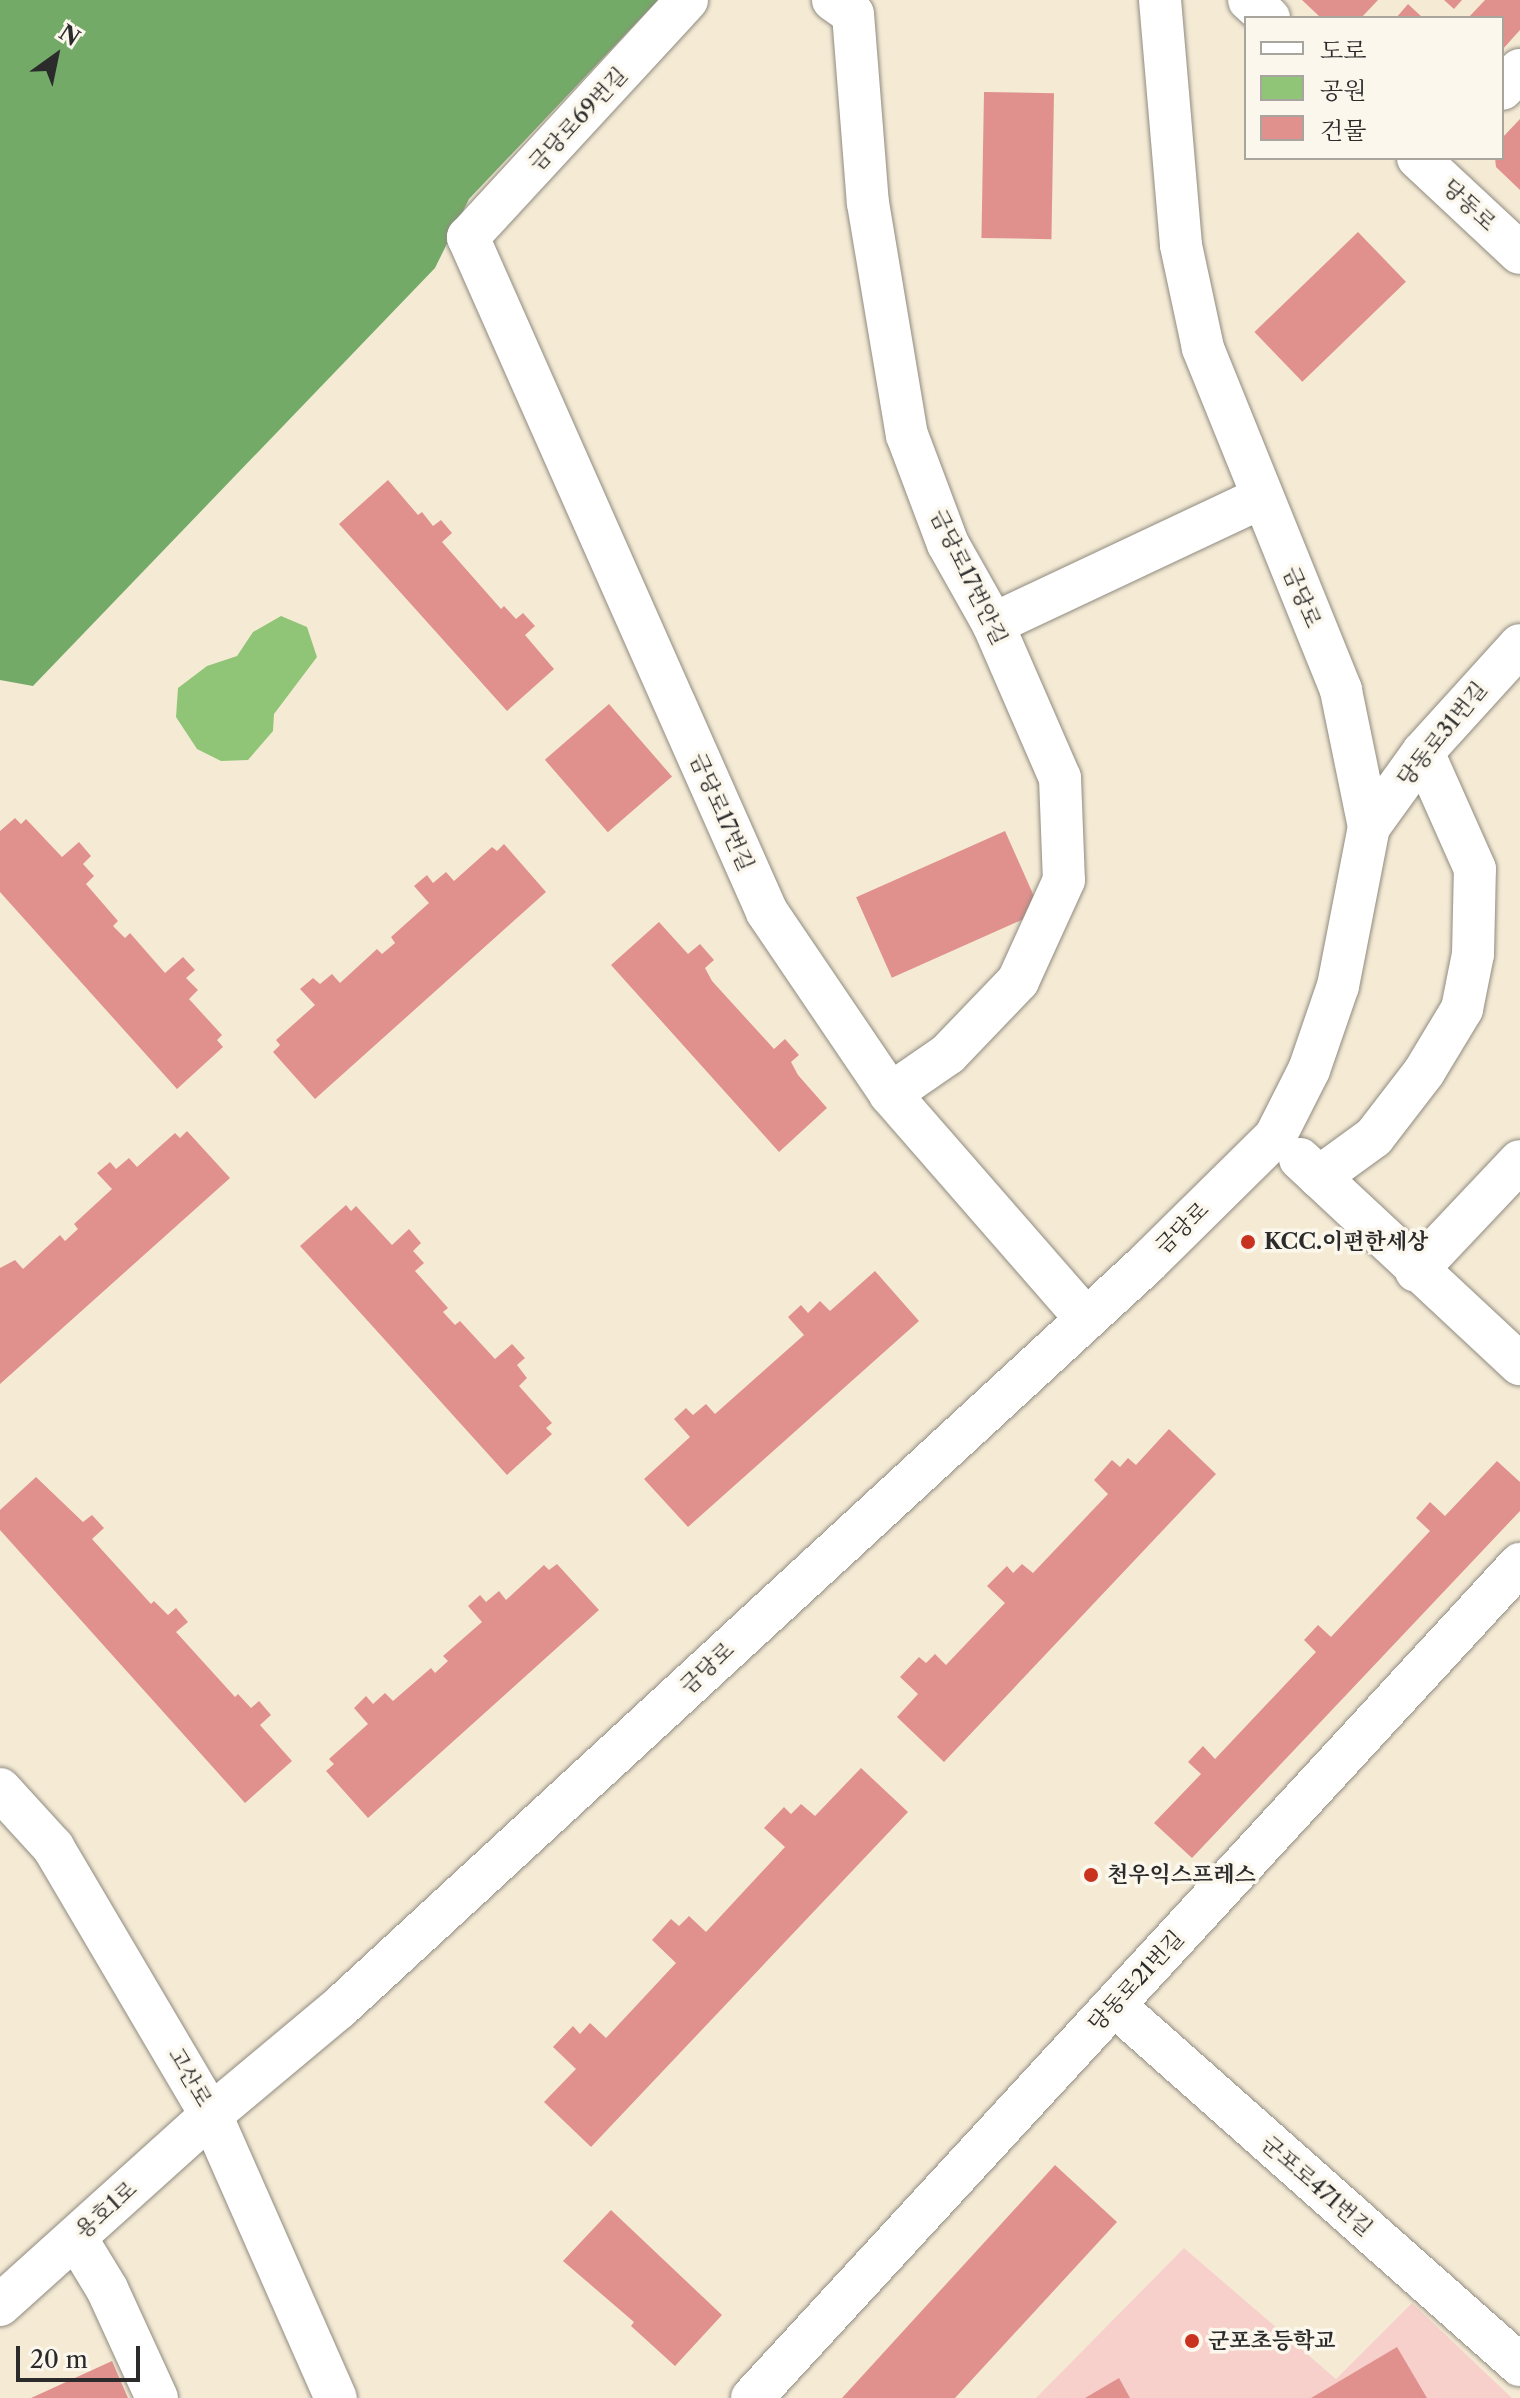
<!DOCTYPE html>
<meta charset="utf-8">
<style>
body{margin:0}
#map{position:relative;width:1520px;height:2398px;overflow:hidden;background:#f5ebd5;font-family:"Libre Caslon Text","Noto Serif KR",serif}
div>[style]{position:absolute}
.built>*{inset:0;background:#f7d0cb}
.green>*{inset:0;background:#90c577}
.forest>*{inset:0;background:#74aa68}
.building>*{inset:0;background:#e0918e;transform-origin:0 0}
.roads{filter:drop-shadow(0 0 2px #908b80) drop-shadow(0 0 2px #908b80)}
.minor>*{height:42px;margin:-21px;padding:0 21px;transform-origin:21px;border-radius:21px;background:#fff}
.dots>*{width:22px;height:22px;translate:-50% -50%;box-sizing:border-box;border:4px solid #fbf7ec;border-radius:50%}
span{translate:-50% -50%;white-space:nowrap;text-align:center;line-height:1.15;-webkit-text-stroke:7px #fbf7ec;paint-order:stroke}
.street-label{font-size:22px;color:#2b2b2b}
.poi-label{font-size:22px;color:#2b2b2b;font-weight:700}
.left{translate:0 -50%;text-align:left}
.legend{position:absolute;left:1244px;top:16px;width:260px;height:144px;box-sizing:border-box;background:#fbf7ec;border:2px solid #a8a59f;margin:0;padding:10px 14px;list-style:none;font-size:24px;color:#2b2b2b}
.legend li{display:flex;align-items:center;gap:16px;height:40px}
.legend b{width:40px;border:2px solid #a8a59f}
.north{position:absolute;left:16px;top:16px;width:80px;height:80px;-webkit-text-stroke:6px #fbf7ec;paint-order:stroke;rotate:33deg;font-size:22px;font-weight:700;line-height:32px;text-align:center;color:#2b2b2b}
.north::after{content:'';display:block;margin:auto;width:28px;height:36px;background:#2b2b2b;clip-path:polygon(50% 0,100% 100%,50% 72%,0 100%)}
.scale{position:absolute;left:16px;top:2346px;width:124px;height:36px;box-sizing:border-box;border:4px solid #2b2b2b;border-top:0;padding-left:10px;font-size:24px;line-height:28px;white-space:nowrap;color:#2b2b2b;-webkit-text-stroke:6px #fbf7ec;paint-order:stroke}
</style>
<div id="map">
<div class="built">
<div style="clip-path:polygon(1184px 2248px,1336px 2379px,1412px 2303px,1512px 2398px,1036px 2398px)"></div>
</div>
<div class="green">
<div style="clip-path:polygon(281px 616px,307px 627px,317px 657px,274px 714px,273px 731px,248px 760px,221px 761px,197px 749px,176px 717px,178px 688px,207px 666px,237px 656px,253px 632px)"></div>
</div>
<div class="forest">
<div style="clip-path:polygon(0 0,658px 0,469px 199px,435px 268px,33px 686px,0 680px)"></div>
</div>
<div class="building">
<div style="clip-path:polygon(1302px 0,1378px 0,1361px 18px,1321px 18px)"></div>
<div style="clip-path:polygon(1444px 0,1462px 0,1454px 9px)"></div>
<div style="clip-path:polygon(1485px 0,1520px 0,1520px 30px,1502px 50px,1502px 18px,1468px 18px)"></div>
<div style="clip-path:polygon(1408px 4px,1423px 18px,1396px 18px)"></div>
<div style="left:984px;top:92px;width:70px;height:146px;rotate:1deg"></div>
<div style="clip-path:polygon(1520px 119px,1520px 190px,1496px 167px,1495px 158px,1502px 158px,1502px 138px)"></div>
<div style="left:1358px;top:232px;width:69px;height:144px;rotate:46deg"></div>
<div style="clip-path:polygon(388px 480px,418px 515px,422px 512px,433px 526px,441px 520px,452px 533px,442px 542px,501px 609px,504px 606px,516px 619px,523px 613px,535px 626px,525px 635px,554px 669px,507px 711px,339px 524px)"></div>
<div style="left:609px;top:704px;width:96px;height:85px;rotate:49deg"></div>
<div style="clip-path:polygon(15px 818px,21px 824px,26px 819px,62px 857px,79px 842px,91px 856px,83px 864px,94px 876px,86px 884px,118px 921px,113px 926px,125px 938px,130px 933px,165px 973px,183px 957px,195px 970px,186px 978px,198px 990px,189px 999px,222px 1035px,217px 1040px,223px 1047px,177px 1089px,0 892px,0 831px)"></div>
<div style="left:1005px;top:831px;width:88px;height:163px;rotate:66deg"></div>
<div style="clip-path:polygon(504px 844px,546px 892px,315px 1099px,273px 1052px,280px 1045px,276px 1040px,315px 1005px,300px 989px,313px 978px,320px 984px,332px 974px,340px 983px,377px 949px,382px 954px,395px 943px,391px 937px,429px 903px,414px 886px,427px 875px,433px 883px,446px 872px,454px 881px,492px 847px,497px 851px)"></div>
<div style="clip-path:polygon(659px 922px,688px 954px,700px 944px,714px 960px,705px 968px,712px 981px,774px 1049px,785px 1039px,799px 1055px,791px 1062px,798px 1075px,827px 1108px,779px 1152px,611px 965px)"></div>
<div style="clip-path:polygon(187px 1131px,230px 1178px,0 1384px,0 1268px,15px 1260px,23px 1269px,60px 1235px,65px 1241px,78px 1229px,74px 1224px,112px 1189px,97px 1173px,110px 1162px,116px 1169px,129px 1158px,137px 1167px,175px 1133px,180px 1138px)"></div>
<div style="clip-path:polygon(346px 1205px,351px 1211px,356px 1206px,392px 1245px,409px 1229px,421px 1243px,413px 1251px,424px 1263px,415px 1271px,448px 1308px,443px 1312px,455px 1325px,460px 1321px,495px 1359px,512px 1344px,525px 1358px,517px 1365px,527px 1378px,519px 1386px,552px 1423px,546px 1428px,552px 1434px,507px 1475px,300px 1246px)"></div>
<div style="clip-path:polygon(875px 1271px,919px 1321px,688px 1527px,644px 1479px,690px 1437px,674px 1419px,686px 1408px,693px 1415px,706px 1404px,715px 1414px,804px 1335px,788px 1317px,801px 1305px,808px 1313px,820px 1301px,830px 1311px)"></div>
<div style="clip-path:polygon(1169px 1429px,1216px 1474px,944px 1762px,897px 1717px,918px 1694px,900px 1677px,919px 1657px,926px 1663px,935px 1654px,946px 1665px,1005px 1603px,987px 1586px,1007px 1566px,1013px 1573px,1022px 1564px,1033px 1573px,1108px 1494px,1094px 1480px,1112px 1460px,1120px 1467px,1128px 1458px,1136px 1465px)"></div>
<div style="clip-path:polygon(1497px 1461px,1520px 1482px,1520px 1511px,1192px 1858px,1154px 1823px,1201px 1774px,1188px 1762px,1203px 1746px,1215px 1759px,1316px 1652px,1304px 1640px,1318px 1625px,1331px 1637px,1430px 1531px,1416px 1518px,1430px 1502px,1445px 1516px)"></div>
<div style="clip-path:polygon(36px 1477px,83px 1522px,92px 1515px,104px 1528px,92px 1539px,151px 1604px,154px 1601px,168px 1615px,176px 1608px,188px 1622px,176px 1632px,235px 1697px,238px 1694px,251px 1708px,259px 1701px,271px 1715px,260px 1725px,292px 1761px,245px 1803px,0 1530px,0 1510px)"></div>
<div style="clip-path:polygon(557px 1564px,599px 1610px,368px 1818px,326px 1771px,334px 1764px,329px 1759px,368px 1724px,354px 1708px,366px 1696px,373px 1704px,385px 1693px,393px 1701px,431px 1668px,435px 1673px,448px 1661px,443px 1656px,482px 1622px,468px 1606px,480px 1595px,486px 1602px,499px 1591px,506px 1600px,544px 1565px,549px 1570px)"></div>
<div style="clip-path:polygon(861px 1768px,908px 1812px,591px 2147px,544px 2102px,576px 2069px,553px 2047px,573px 2026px,580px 2034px,590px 2023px,606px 2038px,676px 1963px,652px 1940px,671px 1919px,679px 1926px,689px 1916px,706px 1932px,785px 1847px,764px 1828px,784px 1807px,791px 1814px,801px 1804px,815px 1816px)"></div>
<div style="clip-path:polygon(1055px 2165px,1117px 2222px,955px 2398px,842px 2398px)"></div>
<div style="clip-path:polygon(611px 2210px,722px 2315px,675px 2366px,631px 2326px,634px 2322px,563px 2261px)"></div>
<div style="clip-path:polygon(1397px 2347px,1427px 2398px,1311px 2398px)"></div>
<div style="clip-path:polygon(112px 2361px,128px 2398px,31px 2398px)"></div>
<div style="clip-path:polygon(1119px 2378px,1130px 2398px,1085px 2398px)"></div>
</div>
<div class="roads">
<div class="minor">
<div style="left:687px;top:0;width:323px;rotate:132.7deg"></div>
<div style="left:468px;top:237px;width:738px;rotate:66.11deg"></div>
<div style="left:767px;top:912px;width:220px;rotate:55.9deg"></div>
<div style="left:890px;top:1094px;width:298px;rotate:48.9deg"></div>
<div style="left:833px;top:0;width:24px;rotate:35deg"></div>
<div style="left:853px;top:14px;width:190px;rotate:85.5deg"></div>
<div style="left:868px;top:203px;width:235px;rotate:80.5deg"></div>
<div style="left:907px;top:435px;width:116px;rotate:69.4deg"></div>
<div style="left:948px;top:544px;width:92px;rotate:60.6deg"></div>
<div style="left:993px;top:624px;width:168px;rotate:66.5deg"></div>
<div style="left:1060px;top:778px;width:102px;rotate:87.8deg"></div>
<div style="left:1064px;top:880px;width:111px;rotate:114.5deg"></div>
<div style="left:1018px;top:981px;width:101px;rotate:133.8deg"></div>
<div style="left:948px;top:1054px;width:70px;rotate:145.4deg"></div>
<div style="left:1249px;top:0;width:27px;rotate:42deg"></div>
<div style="left:1502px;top:89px;width:26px;rotate:-47deg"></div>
<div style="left:1418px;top:158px;width:139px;rotate:43deg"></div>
<div style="left:993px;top:624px;width:296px;rotate:-25.2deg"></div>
<div style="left:1369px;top:827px;width:92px;rotate:-54.2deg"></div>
<div style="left:1423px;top:752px;width:144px;rotate:-47.8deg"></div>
<div style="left:1300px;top:1159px;width:301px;rotate:43deg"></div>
<div style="left:1319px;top:1177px;width:68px;rotate:-36deg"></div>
<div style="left:1374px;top:1137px;width:82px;rotate:-52.4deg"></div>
<div style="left:1424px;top:1072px;width:74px;rotate:-58.9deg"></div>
<div style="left:1462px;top:1009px;width:56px;rotate:-78.7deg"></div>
<div style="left:1473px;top:954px;width:85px;rotate:-88.7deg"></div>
<div style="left:1475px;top:869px;width:128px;rotate:-114deg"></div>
<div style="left:1416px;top:1271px;width:151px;rotate:-46.6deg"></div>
<div style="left:0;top:1789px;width:79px;rotate:47.6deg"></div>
<div style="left:53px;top:1847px;width:311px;rotate:59.5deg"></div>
<div style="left:211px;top:2115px;width:309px;rotate:66.2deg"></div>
<div style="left:1114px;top:2005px;width:543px;rotate:41.56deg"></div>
<div style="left:76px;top:2238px;width:60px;rotate:58.7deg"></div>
<div style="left:107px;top:2289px;width:120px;rotate:65.4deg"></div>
<div style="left:0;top:2305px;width:284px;rotate:-42deg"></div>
<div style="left:211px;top:2115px;width:167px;rotate:-39.9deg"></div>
<div style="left:339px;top:2008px;width:1098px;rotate:-42.67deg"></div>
<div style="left:1146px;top:1264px;width:181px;rotate:-44.6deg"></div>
<div style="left:1275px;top:1137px;width:75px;rotate:-63.1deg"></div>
<div style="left:1309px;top:1070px;width:89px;rotate:-71deg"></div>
<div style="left:1338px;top:986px;width:162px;rotate:-79deg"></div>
<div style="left:1369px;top:827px;width:140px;rotate:-101.6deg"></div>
<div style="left:1341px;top:690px;width:369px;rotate:-112deg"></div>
<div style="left:1203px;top:348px;width:105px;rotate:-102.1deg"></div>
<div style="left:1181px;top:245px;width:246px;rotate:-94.9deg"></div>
<div style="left:752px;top:2398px;width:1134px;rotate:-47.36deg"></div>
</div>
</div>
<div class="dots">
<div style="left:1248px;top:1242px;background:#c8321e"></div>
<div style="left:1091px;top:1875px;background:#c8321e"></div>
<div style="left:1192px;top:2341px;background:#c8321e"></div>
</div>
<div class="street-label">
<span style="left:578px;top:119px;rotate:-47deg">금당로69번길</span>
<span style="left:1469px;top:205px;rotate:43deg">당동로</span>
<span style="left:969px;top:577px;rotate:64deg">금당로17번안길</span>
<span style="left:1302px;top:597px;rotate:67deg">금당로</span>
<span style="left:1442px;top:734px;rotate:-51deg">당동로31번길</span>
<span style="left:722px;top:812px;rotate:66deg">금당로17번길</span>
<span style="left:1182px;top:1228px;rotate:-44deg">금당로</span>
<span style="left:707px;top:1668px;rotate:-43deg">금당로</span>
<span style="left:1136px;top:1981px;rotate:-47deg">당동로21번길</span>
<span style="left:190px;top:2077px;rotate:60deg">고산로</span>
<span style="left:1317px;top:2186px;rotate:41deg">군포로471번길</span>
<span style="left:106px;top:2210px;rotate:-42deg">용호1로</span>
</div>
<div class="poi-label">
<span class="left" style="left:1264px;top:1242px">KCC.이편한세상</span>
<span class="left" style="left:1107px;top:1875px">천우익스프레스</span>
<span class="left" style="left:1208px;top:2341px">군포초등학교</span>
</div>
<ul class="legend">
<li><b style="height:10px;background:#fff"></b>도로</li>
<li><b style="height:22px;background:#90c577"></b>공원</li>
<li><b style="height:22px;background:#e0918e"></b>건물</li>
</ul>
<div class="north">N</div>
<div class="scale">20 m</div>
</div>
